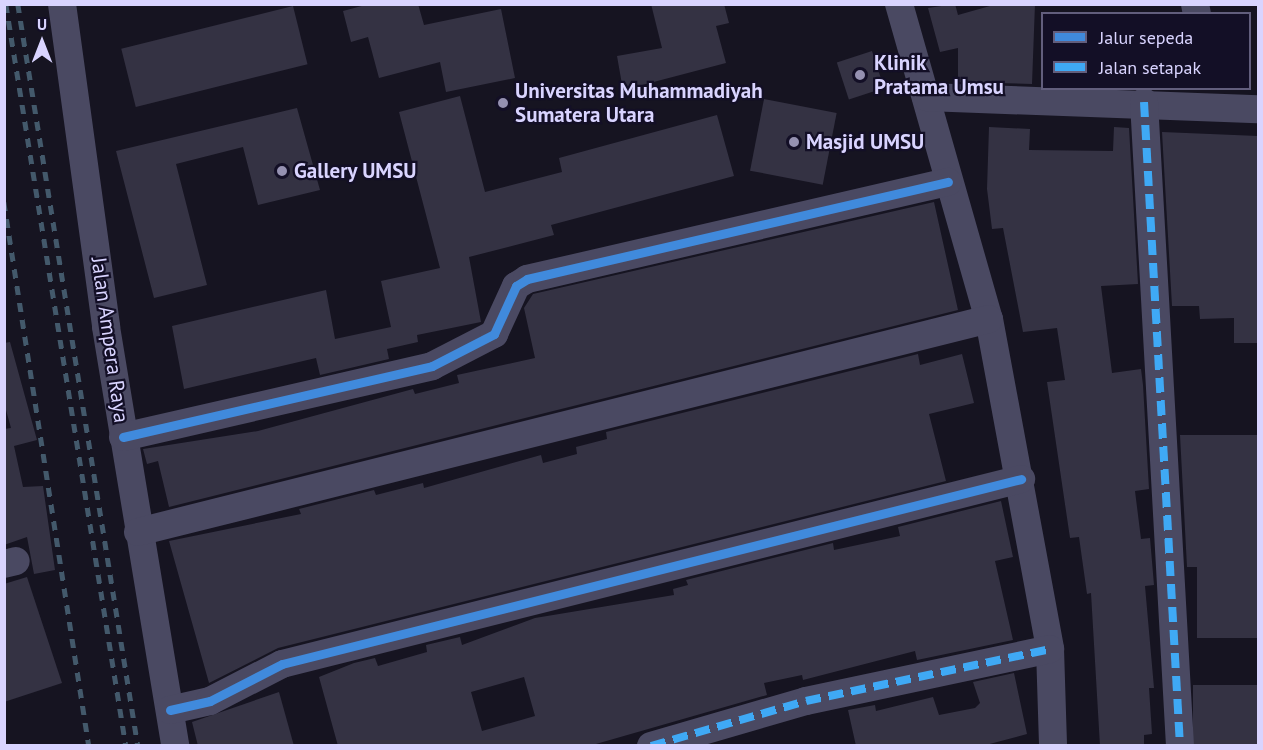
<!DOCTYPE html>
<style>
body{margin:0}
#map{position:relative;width:1263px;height:750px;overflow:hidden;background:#161421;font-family:"PT Sans",sans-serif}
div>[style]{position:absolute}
.building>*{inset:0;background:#343243;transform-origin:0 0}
.minor>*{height:28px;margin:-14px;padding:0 14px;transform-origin:14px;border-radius:14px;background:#4a4962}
.rail>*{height:4.5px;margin-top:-2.25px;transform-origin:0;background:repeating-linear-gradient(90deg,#43596b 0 9px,transparent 0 17px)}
.quiet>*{height:8px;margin-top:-4px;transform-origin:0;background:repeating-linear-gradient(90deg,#3fa9f5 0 15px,transparent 0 23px)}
.cycleway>*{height:9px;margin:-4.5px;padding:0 4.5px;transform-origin:4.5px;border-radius:4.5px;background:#408adc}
.dots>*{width:16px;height:16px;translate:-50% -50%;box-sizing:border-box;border:3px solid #130f26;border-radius:50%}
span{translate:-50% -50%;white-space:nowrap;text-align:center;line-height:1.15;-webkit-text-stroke:4.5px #130f26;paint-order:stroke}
.poi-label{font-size:21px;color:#d9d4ff;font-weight:700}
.left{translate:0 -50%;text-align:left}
.street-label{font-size:21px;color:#d9d4ff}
.frame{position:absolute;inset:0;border:6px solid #d9d4ff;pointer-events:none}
.legend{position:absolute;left:1041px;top:12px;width:210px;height:78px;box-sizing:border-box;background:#130f26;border:2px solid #625e7d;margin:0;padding:8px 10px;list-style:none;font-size:18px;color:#d9d4ff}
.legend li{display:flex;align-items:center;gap:12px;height:30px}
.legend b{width:30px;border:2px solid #625e7d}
.north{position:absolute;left:12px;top:12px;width:60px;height:60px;-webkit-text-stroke:4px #130f26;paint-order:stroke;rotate:0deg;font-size:16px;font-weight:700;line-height:24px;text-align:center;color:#d9d4ff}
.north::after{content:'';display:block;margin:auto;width:21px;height:27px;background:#d9d4ff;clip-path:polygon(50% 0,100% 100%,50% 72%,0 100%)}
</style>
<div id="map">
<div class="building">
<div style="clip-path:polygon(369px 4px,418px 4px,424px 25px,501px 9px,515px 78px,446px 92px,440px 62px,379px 78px,368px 37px,351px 42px,343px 11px)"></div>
<div style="clip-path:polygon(651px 4px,724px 4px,729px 23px,716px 26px,726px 63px,623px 90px,617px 56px,662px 48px)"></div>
<div style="clip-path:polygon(955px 4px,958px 15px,997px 4px,1035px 4px,1032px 84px,958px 82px,958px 48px,940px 52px,928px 8px)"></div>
<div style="left:293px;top:6px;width:60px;height:177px;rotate:76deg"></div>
<div style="left:872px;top:51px;width:39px;height:37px;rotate:72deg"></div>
<div style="clip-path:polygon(460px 96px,485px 192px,562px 172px,559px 158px,717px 115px,734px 176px,551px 225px,554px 235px,469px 257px,481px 322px,417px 335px,418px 342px,387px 349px,389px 359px,320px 375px,316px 358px,184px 389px,172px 326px,326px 290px,335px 339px,391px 327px,381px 281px,440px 268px,399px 112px)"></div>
<div style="left:764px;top:99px;width:74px;height:73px;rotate:11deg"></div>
<div style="clip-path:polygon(297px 108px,320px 190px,258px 205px,243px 147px,176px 164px,207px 285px,154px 298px,116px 151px)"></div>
<div style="clip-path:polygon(989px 127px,1030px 129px,1029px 150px,1113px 151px,1114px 127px,1129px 128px,1138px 284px,1101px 286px,1112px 373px,1141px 369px,1143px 385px,1149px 489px,1135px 491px,1141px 539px,1150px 538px,1154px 585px,1145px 586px,1154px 688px,1149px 688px,1152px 734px,1144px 735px,1144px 746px,1100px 746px,1091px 593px,1087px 594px,1079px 537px,1070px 538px,1047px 382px,1065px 380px,1057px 328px,1023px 332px,1003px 228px,992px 229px,987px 189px)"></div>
<div style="clip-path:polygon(1162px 132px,1258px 136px,1258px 343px,1234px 343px,1234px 318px,1200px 319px,1199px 306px,1172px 306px)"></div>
<div style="clip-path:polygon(934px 202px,958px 310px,169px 507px,158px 461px,147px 464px,143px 449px,258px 431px,413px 389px,415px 394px,459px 383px,457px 375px,535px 358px,524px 308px,533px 294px)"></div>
<div style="clip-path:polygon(10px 342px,37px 440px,14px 446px,23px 487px,43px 486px,55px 570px,34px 574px,27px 537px,4px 545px,4px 429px,11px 428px,4px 403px,4px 343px)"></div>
<div style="clip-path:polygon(918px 354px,920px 365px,962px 354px,974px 403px,929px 414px,946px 481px,278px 648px,209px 683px,169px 541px,301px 514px,299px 509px,374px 490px,376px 495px,423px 483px,424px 488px,541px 455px,543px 463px,577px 454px,576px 447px,607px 439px,606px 432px)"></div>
<div style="clip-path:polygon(1180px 435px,1258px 435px,1258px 638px,1197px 638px,1197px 567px,1187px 567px)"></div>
<div style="clip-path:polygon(evenodd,1001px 501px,1013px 557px,995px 561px,1013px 640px,917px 660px,915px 651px,803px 680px,802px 675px,764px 683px,767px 695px,589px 746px,338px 746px,319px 677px,354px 663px,375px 658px,378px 666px,427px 652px,426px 645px,460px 637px,462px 645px,535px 618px,674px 595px,673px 589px,688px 585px,686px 580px,833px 543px,834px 550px,900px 536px,898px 527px,1001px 501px,524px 677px,535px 716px,482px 731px,471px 692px,524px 677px)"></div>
<div style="clip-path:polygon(27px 577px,62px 683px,4px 702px,4px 584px)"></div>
<div style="clip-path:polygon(1014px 673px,1027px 734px,982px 746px,856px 746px,848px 710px,875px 705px,876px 711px,933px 697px,939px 715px,975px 708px,980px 703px,973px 682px)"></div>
<div style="left:1193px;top:685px;width:65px;height:61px"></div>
<div style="clip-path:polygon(279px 692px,294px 746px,198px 746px,192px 722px)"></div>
</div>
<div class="minor">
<div style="left:62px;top:4px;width:326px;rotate:82.2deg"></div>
<div style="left:106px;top:327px;width:425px;rotate:80.6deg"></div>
<div style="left:899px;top:4px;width:328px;rotate:74.1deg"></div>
<div style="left:989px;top:319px;width:336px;rotate:79.5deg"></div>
<div style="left:1050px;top:649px;width:97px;rotate:88.2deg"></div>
<div style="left:1195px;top:4px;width:10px;rotate:79deg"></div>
<div style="left:926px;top:97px;width:332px;rotate:2.1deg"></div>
<div style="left:1144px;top:102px;width:645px;rotate:86.8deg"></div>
<div style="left:123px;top:437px;width:317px;rotate:-12.9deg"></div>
<div style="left:432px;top:366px;width:70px;rotate:-27.3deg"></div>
<div style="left:494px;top:334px;width:53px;rotate:-65.4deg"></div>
<div style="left:516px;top:286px;width:13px;rotate:-32deg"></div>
<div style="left:527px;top:279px;width:432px;rotate:-13deg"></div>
<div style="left:138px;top:532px;width:877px;rotate:-14.05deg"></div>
<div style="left:4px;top:564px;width:12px;rotate:-14deg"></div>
<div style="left:170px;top:710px;width:41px;rotate:-12.7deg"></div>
<div style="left:210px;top:701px;width:81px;rotate:-27.2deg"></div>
<div style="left:282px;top:664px;width:762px;rotate:-14.05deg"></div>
<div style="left:651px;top:746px;width:161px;rotate:-16.2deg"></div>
<div style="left:806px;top:701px;width:249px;rotate:-12deg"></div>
</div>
<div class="rail">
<div style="left:6px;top:4px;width:752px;rotate:80.81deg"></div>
<div style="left:18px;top:4px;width:752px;rotate:80.81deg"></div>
<div style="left:4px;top:202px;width:551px;rotate:81.12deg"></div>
</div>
<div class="quiet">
<div style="left:1144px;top:102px;width:645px;rotate:86.8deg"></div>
<div style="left:651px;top:746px;width:161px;rotate:-16.2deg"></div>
<div style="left:806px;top:701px;width:249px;rotate:-12deg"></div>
</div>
<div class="cycleway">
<div style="left:123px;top:437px;width:317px;rotate:-12.9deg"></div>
<div style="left:432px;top:366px;width:70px;rotate:-27.3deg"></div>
<div style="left:494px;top:334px;width:53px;rotate:-65.4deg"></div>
<div style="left:516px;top:286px;width:13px;rotate:-32deg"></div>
<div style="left:527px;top:279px;width:432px;rotate:-13deg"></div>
<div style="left:170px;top:710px;width:41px;rotate:-12.7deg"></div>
<div style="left:210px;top:701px;width:81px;rotate:-27.2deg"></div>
<div style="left:282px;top:664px;width:762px;rotate:-14.05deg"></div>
</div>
<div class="dots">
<div style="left:860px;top:75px;background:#9591b1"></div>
<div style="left:503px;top:103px;background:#9591b1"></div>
<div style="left:794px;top:142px;background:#9591b1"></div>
<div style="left:282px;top:171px;background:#9591b1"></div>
</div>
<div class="poi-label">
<span class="left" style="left:874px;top:75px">Klinik<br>Pratama Umsu</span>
<span class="left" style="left:515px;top:103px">Universitas Muhammadiyah<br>Sumatera Utara</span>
<span class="left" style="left:806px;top:142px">Masjid UMSU</span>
<span class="left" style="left:294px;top:171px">Gallery UMSU</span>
</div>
<div class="street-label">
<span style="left:110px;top:340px;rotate:82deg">Jalan Ampera Raya</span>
</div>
<div class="frame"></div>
<ul class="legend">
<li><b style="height:8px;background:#408adc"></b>Jalur sepeda</li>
<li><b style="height:8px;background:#3fa9f5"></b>Jalan setapak</li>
</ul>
<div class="north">U</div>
</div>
